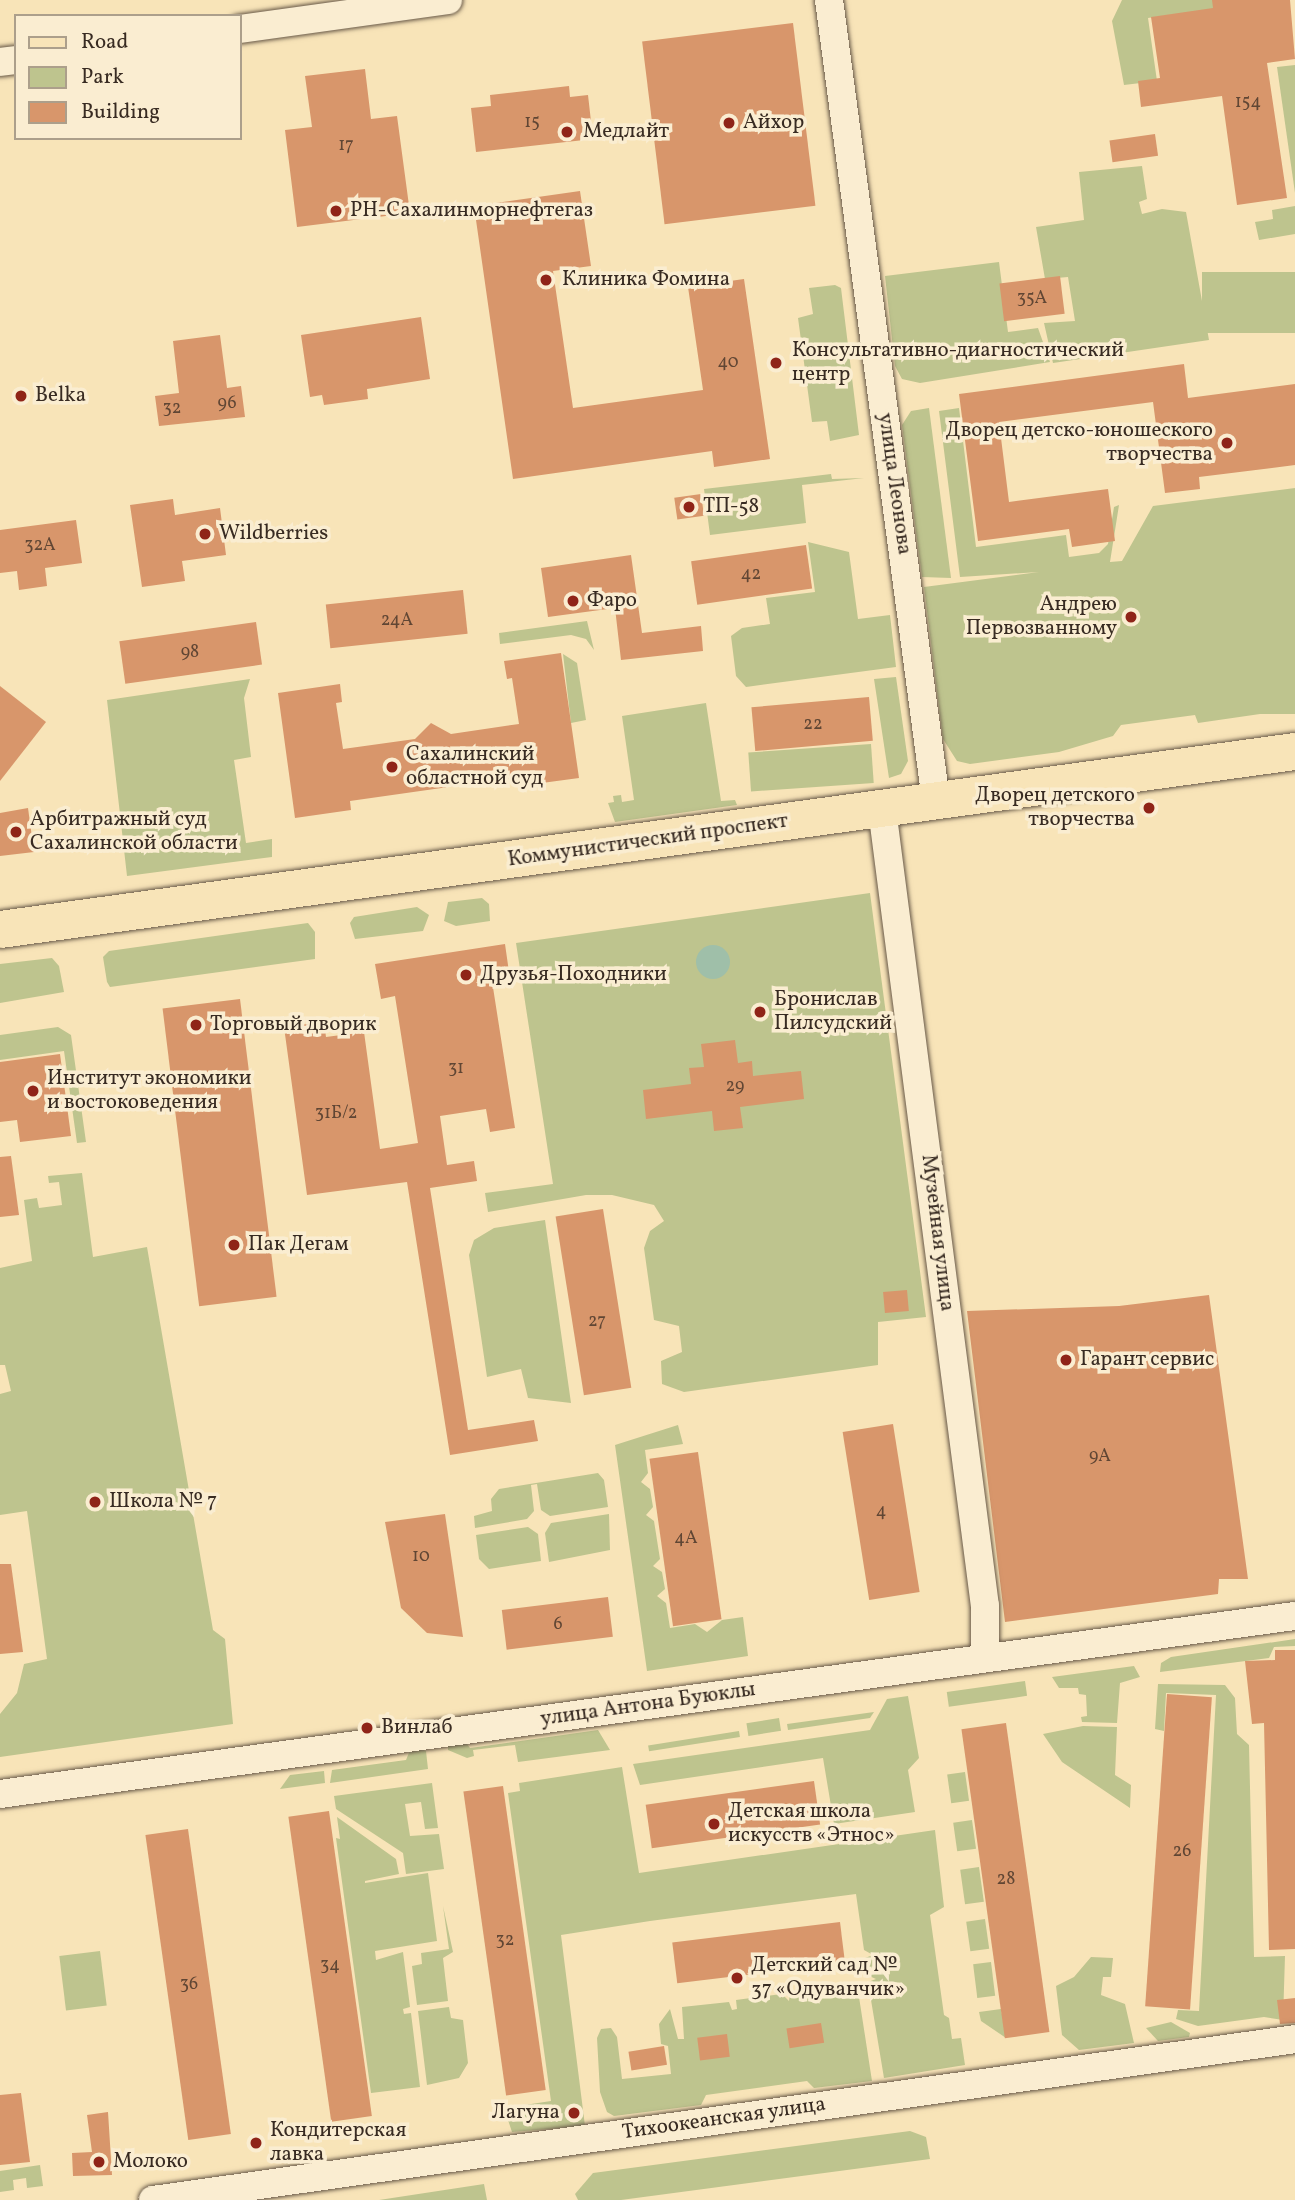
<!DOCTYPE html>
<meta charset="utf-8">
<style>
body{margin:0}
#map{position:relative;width:1295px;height:2200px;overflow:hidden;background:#f8e4b8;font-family:Vollkorn,serif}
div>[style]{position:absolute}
.green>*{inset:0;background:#bec48e;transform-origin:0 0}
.water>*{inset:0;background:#9fbfa9}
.round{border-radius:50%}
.building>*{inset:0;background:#d8966b;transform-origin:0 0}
.roads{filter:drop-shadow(0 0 2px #685948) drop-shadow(0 0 2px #685948)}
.minor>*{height:28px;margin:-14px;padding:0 14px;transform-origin:14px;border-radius:14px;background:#faedd1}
.major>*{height:37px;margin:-18.5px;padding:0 18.5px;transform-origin:18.5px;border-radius:18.5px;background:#f8e4b8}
.dots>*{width:19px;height:19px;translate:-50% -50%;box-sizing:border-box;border:4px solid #faedd1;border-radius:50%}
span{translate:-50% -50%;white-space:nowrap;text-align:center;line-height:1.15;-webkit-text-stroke:7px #faedd1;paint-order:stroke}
.number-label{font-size:18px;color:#604634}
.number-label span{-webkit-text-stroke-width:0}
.poi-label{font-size:21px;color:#382b22}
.left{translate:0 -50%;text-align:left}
.right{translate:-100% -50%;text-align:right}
.street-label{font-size:21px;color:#382b22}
.legend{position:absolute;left:14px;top:14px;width:228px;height:126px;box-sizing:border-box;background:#faedd1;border:2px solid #ac9f8b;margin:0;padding:9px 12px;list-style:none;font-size:21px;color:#382b22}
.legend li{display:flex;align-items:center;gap:14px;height:35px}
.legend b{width:35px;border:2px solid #ac9f8b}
</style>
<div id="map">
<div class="green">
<div style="clip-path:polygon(1122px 0,1228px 0,1229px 7px,1148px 18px,1157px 81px,1124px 85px,1112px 21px)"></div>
<div style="clip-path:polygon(1295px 65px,1295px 193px,1277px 67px)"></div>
<div style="clip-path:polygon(1142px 166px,1147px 199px,1139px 202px,1142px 214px,1162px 209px,1186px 212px,1209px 340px,1053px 363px,1044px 323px,1075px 321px,1068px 277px,1045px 279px,1036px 227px,1084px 220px,1079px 172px)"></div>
<div style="clip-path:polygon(1295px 206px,1295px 234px,1259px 240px,1255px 222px,1273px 219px,1272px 210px)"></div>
<div style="clip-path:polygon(999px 262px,1008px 332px,1038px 328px,1050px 362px,920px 383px,902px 379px,895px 366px,885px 276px)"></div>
<div style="left:1295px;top:272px;width:61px;height:93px;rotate:90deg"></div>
<div style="clip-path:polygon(835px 285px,841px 288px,859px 435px,830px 441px,827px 421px,812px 422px,798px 318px,813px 314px,809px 288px)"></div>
<div style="clip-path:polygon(929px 408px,951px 578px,922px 577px,902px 425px,911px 411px)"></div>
<div style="clip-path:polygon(959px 408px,976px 547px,1066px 535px,1069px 557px,1099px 553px,1108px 544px,1114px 507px,1119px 505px,1110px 562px,1122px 561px,1153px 506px,1295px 488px,1295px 714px,1260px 714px,1198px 723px,1195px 715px,1121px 725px,1113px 736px,1059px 752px,970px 764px,957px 761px,943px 739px,924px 587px,1039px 572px,960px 577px,939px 411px)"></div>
<div style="clip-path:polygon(831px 474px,832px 479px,864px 478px,802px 485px,806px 523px,710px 535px,704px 489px)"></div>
<div style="clip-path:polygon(808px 542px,849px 552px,858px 619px,890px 615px,896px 667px,746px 687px,736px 676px,731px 636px,742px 628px,770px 624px,766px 598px,815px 592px)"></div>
<div style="clip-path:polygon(587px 621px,594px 650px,586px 639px,571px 635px,500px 644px,499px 633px)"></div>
<div style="clip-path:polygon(563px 654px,577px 663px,586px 720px,571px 723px)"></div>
<div style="clip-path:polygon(896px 677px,908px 761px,901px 774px,889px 778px,874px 679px)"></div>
<div style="clip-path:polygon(250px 679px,244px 698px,251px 757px,234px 760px,246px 843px,272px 839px,272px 857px,127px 876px,107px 700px)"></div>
<div style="clip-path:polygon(706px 703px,721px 801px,735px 800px,737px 805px,615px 822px,608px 803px,614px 802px,613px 796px,621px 795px,622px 802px,634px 800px,622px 716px)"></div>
<div style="left:871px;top:744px;width:39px;height:123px;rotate:86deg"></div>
<div style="clip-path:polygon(870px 893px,926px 1317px,878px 1322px,878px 1365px,684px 1392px,662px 1384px,661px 1361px,682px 1352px,679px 1326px,654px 1320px,644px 1248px,650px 1231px,664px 1221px,654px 1205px,612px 1195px,586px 1195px,488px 1212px,485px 1193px,553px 1184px,516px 943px)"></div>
<div style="clip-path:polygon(482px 898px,489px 904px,490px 921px,456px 926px,444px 921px,448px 902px)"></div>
<div style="clip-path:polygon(417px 907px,429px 915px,423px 931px,355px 939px,350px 923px,354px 917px)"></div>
<div style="clip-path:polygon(308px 923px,315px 932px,315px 959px,110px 987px,107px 982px,103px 957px,109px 951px)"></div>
<div style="clip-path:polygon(52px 958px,59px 966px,64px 992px,0 1003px,0 964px)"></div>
<div style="clip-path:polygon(58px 1027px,71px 1035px,86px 1142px,77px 1143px,64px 1051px,0 1060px,0 1035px)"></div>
<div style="clip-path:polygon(82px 1173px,93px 1257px,147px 1247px,213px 1630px,225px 1639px,233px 1724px,0 1757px,0 1714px,17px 1693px,24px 1664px,47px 1659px,27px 1511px,0 1515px,0 1394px,11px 1391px,5px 1365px,0 1365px,0 1268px,32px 1261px,24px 1200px,37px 1198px,39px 1208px,62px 1205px,59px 1182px,49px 1183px,48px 1176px)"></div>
<div style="clip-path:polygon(545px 1220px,571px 1403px,528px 1398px,521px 1369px,487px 1377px,469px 1255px,474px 1240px,494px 1228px)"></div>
<div style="clip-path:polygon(678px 1425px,683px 1444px,645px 1450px,648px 1473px,641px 1482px,650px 1489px,653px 1507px,646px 1515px,654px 1521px,660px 1559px,653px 1566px,662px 1572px,665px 1589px,657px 1596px,666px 1603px,670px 1628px,695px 1624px,707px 1632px,722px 1620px,743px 1617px,748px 1656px,647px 1671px,615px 1445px)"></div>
<div style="clip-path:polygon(598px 1473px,604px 1480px,608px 1507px,550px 1516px,541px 1510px,537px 1484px,531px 1485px,534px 1511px,527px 1519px,475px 1528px,474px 1516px,492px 1511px,491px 1499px,499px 1489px)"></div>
<div style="clip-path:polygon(609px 1514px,610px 1550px,549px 1562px,545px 1533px,551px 1523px)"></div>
<div style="clip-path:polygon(528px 1527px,538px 1534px,541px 1561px,489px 1569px,479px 1559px,476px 1535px)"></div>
<div style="clip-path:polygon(1295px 1639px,1295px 1646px,1274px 1647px,1269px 1658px,1160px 1672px,1161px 1663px,1171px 1657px)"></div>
<div style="clip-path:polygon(1134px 1666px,1140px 1677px,1120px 1683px,1117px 1723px,1082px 1722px,1081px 1717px,1087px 1716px,1086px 1695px,1079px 1694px,1078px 1688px,1059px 1688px,1052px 1677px)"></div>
<div style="left:1025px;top:1681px;width:15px;height:79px;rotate:82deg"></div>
<div style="clip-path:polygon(1158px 1684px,1225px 1685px,1235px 1698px,1237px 1734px,1249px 1745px,1254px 1957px,1285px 1956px,1283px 2020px,1264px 2017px,1198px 2026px,1176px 2019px,1178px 2010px,1199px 2011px,1216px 1695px,1166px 1693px,1164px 1731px,1155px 1729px)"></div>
<div style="clip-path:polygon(908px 1696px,919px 1758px,908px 1770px,915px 1812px,834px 1824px,823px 1758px,640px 1785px,633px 1764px,870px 1730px,887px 1699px)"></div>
<div style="clip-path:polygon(874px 1712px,870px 1718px,788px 1730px,787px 1724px)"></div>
<div style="left:779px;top:1718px;width:13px;height:33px;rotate:81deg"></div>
<div style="clip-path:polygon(1083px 1726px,1117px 1727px,1115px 1775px,1131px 1785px,1130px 1808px,1062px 1762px,1043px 1734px)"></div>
<div style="clip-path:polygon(598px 1730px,610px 1750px,518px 1762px,515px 1745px,473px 1750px,474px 1756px,467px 1758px,448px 1750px,448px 1743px,465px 1741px,470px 1748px)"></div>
<div style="left:739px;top:1731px;width:6px;height:92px;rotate:81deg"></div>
<div style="clip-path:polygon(412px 1745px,426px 1751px,428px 1769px,330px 1783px,332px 1770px,406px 1760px)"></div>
<div style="clip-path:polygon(622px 1767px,639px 1873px,935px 1830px,944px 1907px,930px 1915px,944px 2015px,949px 2018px,952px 2039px,961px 2038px,965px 2065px,884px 2078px,868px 1982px,876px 1979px,867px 1975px,865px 1958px,873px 1955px,864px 1950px,856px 1894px,650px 1921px,561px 1935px,585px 2126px,512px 2132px,504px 2108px,551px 2101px,508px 1793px,520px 1791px,519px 1783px)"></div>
<div style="clip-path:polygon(324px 1771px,325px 1783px,280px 1789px,290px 1775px)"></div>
<div style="left:965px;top:1772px;width:29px;height:18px;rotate:82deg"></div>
<div style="clip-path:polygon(432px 1783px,438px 1828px,425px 1829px,421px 1802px,405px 1804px,410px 1836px,439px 1834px,444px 1869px,406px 1874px,403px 1853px,336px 1809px,334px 1796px)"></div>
<div style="clip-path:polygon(337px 1817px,396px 1859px,399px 1874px,365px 1881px,365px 1883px,428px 1873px,437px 1941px,375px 1951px,376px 1960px,403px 1952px,410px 2007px,403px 2009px,404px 2014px,411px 2013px,420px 2087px,371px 2093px,336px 1838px,340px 1839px)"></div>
<div style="left:972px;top:1820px;width:29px;height:19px;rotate:82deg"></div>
<div style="left:979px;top:1867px;width:35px;height:19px;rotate:82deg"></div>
<div style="clip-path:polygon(443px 1906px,453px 1952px,443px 1958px,448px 2001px,417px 2005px,412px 1966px,422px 1964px,421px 1953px,449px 1949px)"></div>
<div style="left:985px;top:1919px;width:30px;height:19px;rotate:82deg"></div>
<div style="left:100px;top:1951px;width:55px;height:41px;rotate:83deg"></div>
<div style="clip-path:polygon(1091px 1957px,1113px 1958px,1111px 1977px,1103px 1977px,1101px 1995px,1125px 2004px,1134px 2043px,1079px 2050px,1062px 2035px,1056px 1986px,1074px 1977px)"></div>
<div style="left:991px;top:1962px;width:34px;height:18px;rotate:83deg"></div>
<div style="clip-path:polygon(857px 1984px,872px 2081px,814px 2088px,807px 2081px,706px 2095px,701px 2105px,614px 2116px,607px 2112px,600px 2092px,597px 2038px,601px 2029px,611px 2028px,617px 2037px,622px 2079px,671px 2074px,668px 2046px,661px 2044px,659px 2024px,670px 2009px,678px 2039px,684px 2039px,682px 2007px,729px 2002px,732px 2010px,737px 2009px,736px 2000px,782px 1994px,789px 2001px,790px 1993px)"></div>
<div style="clip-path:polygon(449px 2007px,451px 2018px,463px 2020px,468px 2063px,459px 2078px,427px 2085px,418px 2011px)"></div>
<div style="clip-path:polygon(1001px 2009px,1006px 2038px,981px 2021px,979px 2012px)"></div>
<div style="clip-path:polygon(1171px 2022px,1190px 2033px,1189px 2037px,1158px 2041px,1146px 2028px)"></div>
<div style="clip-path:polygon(910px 2131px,926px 2137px,930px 2159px,621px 2200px,578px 2200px,575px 2194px,593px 2173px)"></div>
<div style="clip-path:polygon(40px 2165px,43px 2186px,27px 2188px,26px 2178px,13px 2180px,14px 2190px,0 2192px,0 2171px)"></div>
<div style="clip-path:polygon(484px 2184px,487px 2200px,379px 2200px)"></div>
</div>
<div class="water">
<div class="round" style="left:696px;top:945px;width:34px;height:34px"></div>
</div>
<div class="building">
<div style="clip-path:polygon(1212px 0,1290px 0,1295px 59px,1267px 63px,1287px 198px,1237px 205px,1222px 96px,1141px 107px,1138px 81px,1160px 78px,1151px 17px,1213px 8px)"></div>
<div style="left:793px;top:23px;width:184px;height:152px;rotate:83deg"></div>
<div style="clip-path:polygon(365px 69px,371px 119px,397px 116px,410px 213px,297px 227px,285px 130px,312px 127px,305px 76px)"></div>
<div style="clip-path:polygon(569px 86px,570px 97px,588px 95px,593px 139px,476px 152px,471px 108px,491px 106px,490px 95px)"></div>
<div style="left:1155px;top:134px;width:22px;height:46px;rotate:82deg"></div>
<div style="clip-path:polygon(580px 191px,591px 266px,553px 271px,573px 408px,703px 390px,688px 287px,744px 279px,770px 459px,714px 467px,712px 451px,513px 479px,474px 206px)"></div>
<div style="left:1060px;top:276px;width:38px;height:61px;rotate:83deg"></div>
<div style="clip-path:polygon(421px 317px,430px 379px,367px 389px,368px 399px,324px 405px,322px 395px,310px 397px,301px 335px)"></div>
<div style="clip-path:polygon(220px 335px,227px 388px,241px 386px,245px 417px,159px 426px,155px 396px,179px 393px,173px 341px)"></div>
<div style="clip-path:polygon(1184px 364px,1188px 398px,1295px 384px,1295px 465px,1199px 477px,1200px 489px,1165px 493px,1153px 402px,999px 422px,1009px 502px,1108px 489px,1115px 541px,1072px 547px,1069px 529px,978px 541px,959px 394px)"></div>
<div style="left:701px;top:494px;width:22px;height:27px;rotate:82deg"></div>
<div style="clip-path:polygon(173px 499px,175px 515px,220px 508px,226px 555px,182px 561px,185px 581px,142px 587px,130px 505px)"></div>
<div style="clip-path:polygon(76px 520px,82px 563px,45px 568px,47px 586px,19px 590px,17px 571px,0 573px,0 530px)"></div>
<div style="left:806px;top:545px;width:44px;height:116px;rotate:82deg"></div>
<div style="clip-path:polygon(631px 555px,642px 633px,701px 626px,703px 651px,621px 660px,615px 608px,548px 617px,541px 568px)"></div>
<div style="left:463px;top:590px;width:44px;height:138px;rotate:84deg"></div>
<div style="left:256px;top:622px;width:43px;height:138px;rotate:82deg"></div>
<div style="clip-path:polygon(561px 653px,579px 778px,527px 785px,526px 776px,350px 801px,351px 810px,295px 818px,278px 693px,340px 684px,342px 702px,336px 703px,343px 749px,415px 739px,431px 723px,451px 734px,519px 724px,512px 678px,507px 679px,504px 661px)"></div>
<div style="clip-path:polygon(0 686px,46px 722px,0 781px)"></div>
<div style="left:869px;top:697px;width:44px;height:118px;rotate:85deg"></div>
<div style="clip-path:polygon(28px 808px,34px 852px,0 856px,0 813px)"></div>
<div style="clip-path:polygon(505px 944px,510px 979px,492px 981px,515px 1128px,490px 1132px,486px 1109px,440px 1116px,447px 1165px,474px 1161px,477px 1181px,430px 1188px,468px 1430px,534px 1420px,538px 1441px,450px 1455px,407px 1182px,307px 1195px,284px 1027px,324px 1022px,326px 1037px,364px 1032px,380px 1149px,418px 1143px,395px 996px,381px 999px,375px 964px)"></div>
<div style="left:240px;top:999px;width:300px;height:78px;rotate:83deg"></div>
<div style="clip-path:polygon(735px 1040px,738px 1063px,752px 1061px,753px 1076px,801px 1071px,804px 1099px,740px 1107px,743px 1128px,714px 1131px,712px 1111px,646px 1119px,643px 1090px,691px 1084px,689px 1068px,704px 1067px,701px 1044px)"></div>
<div style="clip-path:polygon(60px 1054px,71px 1136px,20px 1142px,17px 1120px,0 1122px,0 1062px)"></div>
<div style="clip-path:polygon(11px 1156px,19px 1215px,0 1217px,0 1157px)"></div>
<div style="left:603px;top:1209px;width:181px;height:48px;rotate:81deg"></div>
<div style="left:907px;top:1290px;width:21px;height:24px;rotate:85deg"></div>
<div style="clip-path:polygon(1209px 1295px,1248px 1579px,1219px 1579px,1218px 1594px,1005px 1622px,967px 1311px,1119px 1306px)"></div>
<div style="left:893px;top:1424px;width:170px;height:51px;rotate:81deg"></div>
<div style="left:698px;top:1452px;width:169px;height:49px;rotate:82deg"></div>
<div style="clip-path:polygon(445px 1514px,463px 1637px,427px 1633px,401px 1608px,385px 1522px)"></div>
<div style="clip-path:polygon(0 1564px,11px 1564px,23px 1652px,0 1654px)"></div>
<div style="left:608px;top:1597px;width:40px;height:107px;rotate:83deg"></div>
<div style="clip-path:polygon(1275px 1650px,1295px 1650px,1295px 1949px,1269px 1950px,1264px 1723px,1252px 1724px,1245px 1661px,1275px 1660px)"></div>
<div style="left:1167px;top:1694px;width:45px;height:313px;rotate:4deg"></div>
<div style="left:1006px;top:1723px;width:312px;height:45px;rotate:82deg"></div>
<div style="left:814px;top:1781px;width:44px;height:170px;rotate:82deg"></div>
<div style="left:503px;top:1786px;width:307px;height:40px;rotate:82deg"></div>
<div style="left:329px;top:1811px;width:308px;height:41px;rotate:82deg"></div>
<div style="left:188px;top:1829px;width:308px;height:43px;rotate:82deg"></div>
<div style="left:840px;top:1922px;width:41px;height:169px;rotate:83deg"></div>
<div style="clip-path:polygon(1295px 1998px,1295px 2023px,1280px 2024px,1277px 2000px)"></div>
<div style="left:821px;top:2023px;width:20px;height:35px;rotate:81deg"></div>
<div style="left:727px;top:2034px;width:23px;height:30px;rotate:83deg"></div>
<div style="left:664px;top:2046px;width:19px;height:36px;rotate:81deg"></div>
<div style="clip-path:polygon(21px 2093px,30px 2162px,0 2165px,0 2095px)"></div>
<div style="clip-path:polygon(108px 2112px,112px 2175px,73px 2176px,72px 2153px,92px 2152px,87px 2115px)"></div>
</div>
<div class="roads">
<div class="minor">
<div style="left:829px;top:0;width:808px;rotate:82.39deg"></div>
<div style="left:240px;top:29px;width:210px;rotate:-7.9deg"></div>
<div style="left:0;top:62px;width:16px;rotate:-7deg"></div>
<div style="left:882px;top:809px;width:804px;rotate:82.64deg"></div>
<div style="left:985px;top:1606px;width:52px;rotate:90deg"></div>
<div style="left:0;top:1794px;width:1307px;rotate:-7.83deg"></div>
<div style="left:153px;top:2200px;width:1153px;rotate:-8.02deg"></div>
</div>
<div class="major">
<div style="left:0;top:929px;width:1307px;rotate:-7.83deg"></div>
</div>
</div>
<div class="dots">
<div style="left:729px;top:123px;background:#8f2418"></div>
<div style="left:567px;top:132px;background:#8f2418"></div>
<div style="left:336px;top:211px;background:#8f2418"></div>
<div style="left:546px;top:280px;background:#8f2418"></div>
<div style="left:776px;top:363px;background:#8f2418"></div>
<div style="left:21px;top:396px;background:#8f2418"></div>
<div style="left:1227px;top:443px;background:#8f2418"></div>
<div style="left:689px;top:507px;background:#8f2418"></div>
<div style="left:205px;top:534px;background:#8f2418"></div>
<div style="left:573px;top:601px;background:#8f2418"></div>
<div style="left:1131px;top:617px;background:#8f2418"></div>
<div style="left:392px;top:767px;background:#8f2418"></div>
<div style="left:1149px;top:808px;background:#8f2418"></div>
<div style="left:16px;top:832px;background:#8f2418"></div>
<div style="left:466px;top:975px;background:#8f2418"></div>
<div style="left:760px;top:1012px;background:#8f2418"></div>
<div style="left:196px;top:1025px;background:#8f2418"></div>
<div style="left:33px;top:1091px;background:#8f2418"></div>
<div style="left:234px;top:1245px;background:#8f2418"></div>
<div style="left:1066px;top:1360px;background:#8f2418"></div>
<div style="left:95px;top:1502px;background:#8f2418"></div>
<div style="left:367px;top:1728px;background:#8f2418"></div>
<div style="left:714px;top:1824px;background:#8f2418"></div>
<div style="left:737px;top:1978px;background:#8f2418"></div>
<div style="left:574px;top:2113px;background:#8f2418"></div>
<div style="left:256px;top:2143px;background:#8f2418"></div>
<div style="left:99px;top:2162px;background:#8f2418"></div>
</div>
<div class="number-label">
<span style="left:1248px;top:103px">154</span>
<span style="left:532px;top:123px">15</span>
<span style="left:346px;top:146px">17</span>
<span style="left:1032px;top:299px">35А</span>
<span style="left:728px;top:363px">40</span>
<span style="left:227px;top:404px">96</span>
<span style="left:172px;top:409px">32</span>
<span style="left:40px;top:546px">32А</span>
<span style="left:751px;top:575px">42</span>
<span style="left:397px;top:621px">24А</span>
<span style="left:190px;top:653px">98</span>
<span style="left:813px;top:725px">22</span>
<span style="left:456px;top:1069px">31</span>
<span style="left:735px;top:1087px">29</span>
<span style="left:336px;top:1114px">31Б/2</span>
<span style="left:597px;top:1322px">27</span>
<span style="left:1100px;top:1457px">9А</span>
<span style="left:881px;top:1512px">4</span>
<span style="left:686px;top:1539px">4А</span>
<span style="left:421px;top:1557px">10</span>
<span style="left:558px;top:1625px">6</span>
<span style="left:1182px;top:1852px">26</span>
<span style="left:1006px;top:1880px">28</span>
<span style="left:505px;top:1941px">32</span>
<span style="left:330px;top:1966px">34</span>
<span style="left:189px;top:1985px">36</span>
</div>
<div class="poi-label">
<span class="left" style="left:743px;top:123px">Айхор</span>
<span class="left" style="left:583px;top:132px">Медлайт</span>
<span class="left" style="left:350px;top:211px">РН-Сахалинморнефтегаз</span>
<span class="left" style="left:562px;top:280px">Клиника Фомина</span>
<span class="left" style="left:792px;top:363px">Консультативно-диагностический<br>центр</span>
<span class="left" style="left:35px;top:396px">Belka</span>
<span class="right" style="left:1213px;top:443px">Дворец детско-юношеского<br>творчества</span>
<span class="left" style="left:703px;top:507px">ТП-58</span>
<span class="left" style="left:219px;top:534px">Wildberries</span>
<span class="left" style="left:587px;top:601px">Фаро</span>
<span class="right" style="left:1117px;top:617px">Андрею<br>Первозванному</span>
<span class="left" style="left:406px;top:767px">Сахалинский<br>областной суд</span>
<span class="right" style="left:1135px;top:808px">Дворец детского<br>творчества</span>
<span class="left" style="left:30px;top:832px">Арбитражный суд<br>Сахалинской области</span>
<span class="left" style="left:480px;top:975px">Друзья-Походники</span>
<span class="left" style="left:774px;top:1012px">Бронислав<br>Пилсудский</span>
<span class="left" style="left:210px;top:1025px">Торговый дворик</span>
<span class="left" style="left:47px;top:1091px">Институт экономики<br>и востоковедения</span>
<span class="left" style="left:248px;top:1245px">Пак Дегам</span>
<span class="left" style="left:1080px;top:1360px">Гарант сервис</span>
<span class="left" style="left:109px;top:1502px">Школа № 7</span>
<span class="left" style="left:381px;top:1728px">Винлаб</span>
<span class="left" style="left:728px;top:1824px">Детская школа<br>искусств «Этнос»</span>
<span class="left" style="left:751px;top:1978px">Детский сад №<br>37 «Одуванчик»</span>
<span class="right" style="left:560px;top:2113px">Лагуна</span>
<span class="left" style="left:270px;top:2143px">Кондитерская<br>лавка</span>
<span class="left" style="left:113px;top:2162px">Молоко</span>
</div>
<div class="street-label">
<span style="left:894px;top:484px;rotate:82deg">улица Леонова</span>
<span style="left:648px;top:841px;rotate:-8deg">Коммунистический проспект</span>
<span style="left:937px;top:1233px;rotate:83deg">Музейная улица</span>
<span style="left:648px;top:1705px;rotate:-8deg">улица Антона Буюклы</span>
<span style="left:724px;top:2119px;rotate:-8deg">Тихоокеанская улица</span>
</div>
<ul class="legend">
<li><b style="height:9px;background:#f8e4b8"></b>Road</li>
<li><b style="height:19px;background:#bec48e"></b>Park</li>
<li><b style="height:19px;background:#d8966b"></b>Building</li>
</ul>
</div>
